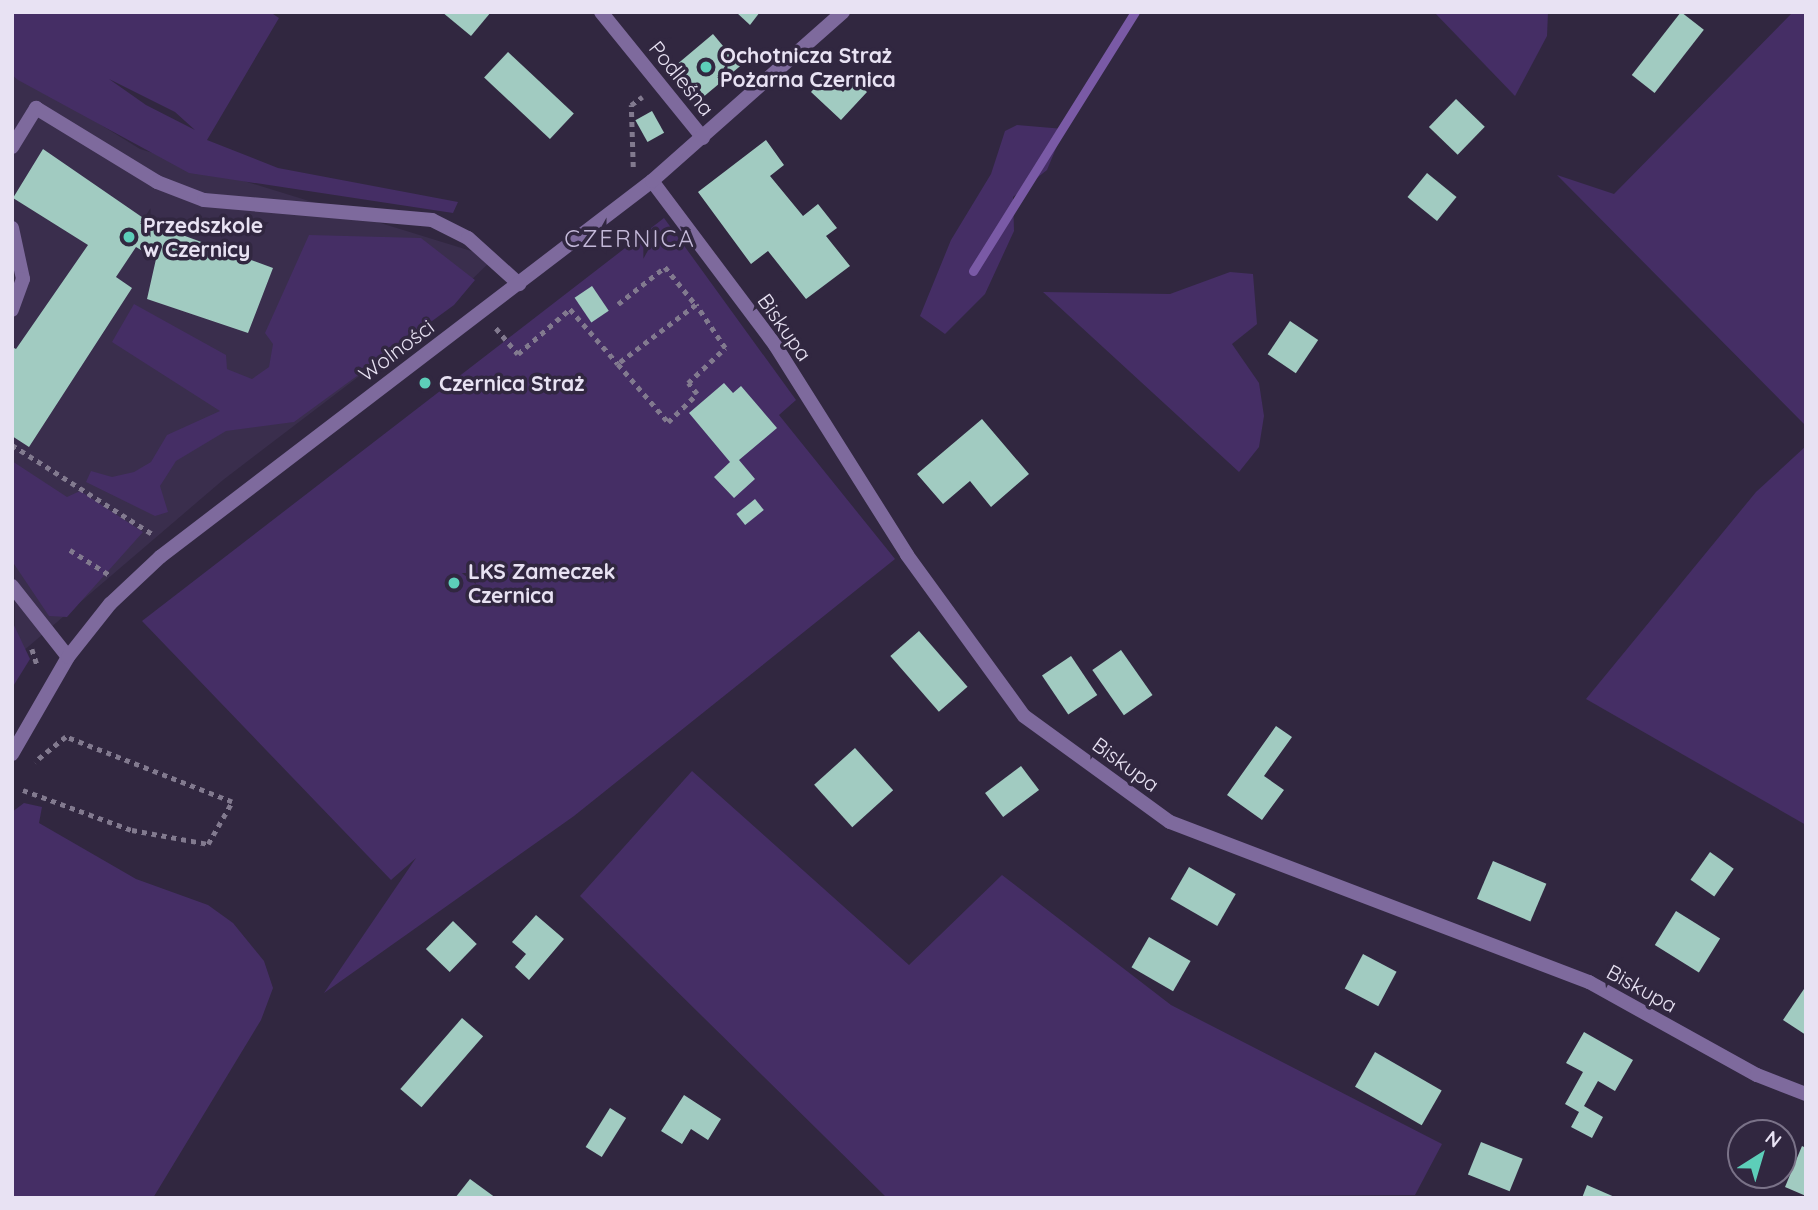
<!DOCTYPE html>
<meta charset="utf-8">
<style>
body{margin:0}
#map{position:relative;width:1818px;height:1210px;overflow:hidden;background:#312740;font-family:Quicksand,sans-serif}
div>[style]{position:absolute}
.built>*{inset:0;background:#3a2e4d}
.green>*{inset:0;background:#452e65}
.stream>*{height:9px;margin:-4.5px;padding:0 4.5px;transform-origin:4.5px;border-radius:4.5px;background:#7a5aa6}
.building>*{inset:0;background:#a1cbc1;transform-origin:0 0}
.path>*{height:4.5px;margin-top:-2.25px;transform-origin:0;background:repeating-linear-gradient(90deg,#827a8f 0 5px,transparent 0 10px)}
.service>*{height:14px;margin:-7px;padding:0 7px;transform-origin:7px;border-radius:7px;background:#7e6a9d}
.minor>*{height:14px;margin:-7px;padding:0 7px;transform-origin:7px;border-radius:7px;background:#7e6a9d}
.tertiary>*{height:14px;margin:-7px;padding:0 7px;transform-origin:7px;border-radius:7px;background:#7e6a9d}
.dots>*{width:19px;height:19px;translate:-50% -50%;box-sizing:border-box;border:4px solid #312740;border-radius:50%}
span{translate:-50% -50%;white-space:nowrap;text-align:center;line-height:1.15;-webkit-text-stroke:7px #312740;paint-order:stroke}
.poi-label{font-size:21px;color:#e8e2f3;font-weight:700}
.left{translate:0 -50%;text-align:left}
.street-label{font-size:21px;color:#e8e2f3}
.quarter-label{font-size:24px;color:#c4b9d9;letter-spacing:2px}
.frame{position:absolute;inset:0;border:14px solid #e8e2f3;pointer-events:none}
.north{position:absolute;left:1727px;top:1119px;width:70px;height:70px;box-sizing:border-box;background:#312740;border:2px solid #7a7288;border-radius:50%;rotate:37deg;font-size:19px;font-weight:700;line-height:28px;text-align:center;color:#e8e2f3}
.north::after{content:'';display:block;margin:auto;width:24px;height:32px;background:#5dceb9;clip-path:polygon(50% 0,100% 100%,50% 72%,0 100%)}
</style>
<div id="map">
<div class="built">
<div style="clip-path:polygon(12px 70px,140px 149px,494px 258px,421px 329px,223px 480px,15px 658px)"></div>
</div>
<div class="green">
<div style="clip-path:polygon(evenodd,12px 12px,270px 12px,279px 18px,207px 140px,278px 168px,458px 202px,453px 213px,189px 173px,18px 80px,12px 75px,12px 12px,109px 79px,175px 112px,195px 130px,146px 105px,109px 79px)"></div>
<div style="clip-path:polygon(1434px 12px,1548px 12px,1547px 36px,1515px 96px)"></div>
<div style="clip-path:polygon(1793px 12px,1806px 12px,1806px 426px,1557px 175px,1614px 194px)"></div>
<div style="clip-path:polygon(1017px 125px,1064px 129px,1047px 170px,1013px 197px,1014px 231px,985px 294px,945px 334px,920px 316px,951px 240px,991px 174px,1005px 131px)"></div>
<div style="clip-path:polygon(664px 218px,796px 400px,779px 415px,895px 559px,574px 816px,324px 993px,416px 858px,391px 880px,142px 621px)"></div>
<div style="clip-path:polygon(309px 235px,421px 238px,475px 280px,454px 305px,294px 422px,226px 431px,176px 461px,160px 486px,168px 512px,155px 516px,86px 482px,91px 471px,112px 477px,134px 472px,151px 462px,167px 435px,220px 411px,112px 342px,134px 304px,226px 355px,227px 369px,252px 379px,269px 367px,273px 344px,265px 333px)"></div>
<div style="clip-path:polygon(1230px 272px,1253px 274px,1257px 324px,1232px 344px,1259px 383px,1264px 416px,1259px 447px,1239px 472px,1043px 292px,1170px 294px)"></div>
<div style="clip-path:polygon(1806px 446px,1806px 825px,1586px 699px,1756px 492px)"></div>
<div style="clip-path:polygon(12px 461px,67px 497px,80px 491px,143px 532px,67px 617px,49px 616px,12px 561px)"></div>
<div style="clip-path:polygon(12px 621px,30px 659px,12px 688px)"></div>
<div style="clip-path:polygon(692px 771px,909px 965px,1002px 875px,1171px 1005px,1442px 1144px,1415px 1195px,887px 1198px,580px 896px)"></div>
<div style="clip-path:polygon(24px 803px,42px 807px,39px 823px,136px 879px,208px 905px,233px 923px,264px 961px,273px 988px,261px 1020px,153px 1198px,12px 1198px,12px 812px)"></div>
</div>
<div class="stream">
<div style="left:973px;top:271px;width:305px;rotate:-58deg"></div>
</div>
<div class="building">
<div style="clip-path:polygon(442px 12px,491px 12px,471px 36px)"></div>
<div style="clip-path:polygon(736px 12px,760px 12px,750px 25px)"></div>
<div style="left:1681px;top:12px;width:29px;height:80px;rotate:38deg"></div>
<div style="left:713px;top:34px;width:42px;height:57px;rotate:50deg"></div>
<div style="left:508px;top:52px;width:90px;height:35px;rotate:43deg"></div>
<div style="clip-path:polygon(825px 76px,843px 92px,854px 80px,867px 92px,841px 120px,811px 92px)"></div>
<div style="left:1456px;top:99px;width:40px;height:39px;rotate:44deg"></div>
<div style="left:652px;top:111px;width:25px;height:19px;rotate:61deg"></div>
<div style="clip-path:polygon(766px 140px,784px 165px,770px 176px,803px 216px,818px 204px,837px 228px,826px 236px,850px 266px,806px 299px,768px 251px,751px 264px,698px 192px)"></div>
<div style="clip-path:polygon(43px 149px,152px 224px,273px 268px,248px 333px,147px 299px,156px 259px,136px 247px,116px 277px,132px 288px,29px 447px,12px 436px,12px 347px,16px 349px,88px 245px,13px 198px)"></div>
<div style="left:1427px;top:173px;width:38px;height:31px;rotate:39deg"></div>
<div style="left:592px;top:286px;width:30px;height:21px;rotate:56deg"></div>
<div style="left:1290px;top:321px;width:34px;height:40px;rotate:34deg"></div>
<div style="clip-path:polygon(724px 383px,733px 393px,741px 386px,777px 428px,739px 460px,755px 479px,734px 498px,714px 477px,730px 462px,689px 413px)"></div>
<div style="clip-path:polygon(982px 419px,1029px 474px,991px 507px,970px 481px,943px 504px,917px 474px)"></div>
<div style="left:755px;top:499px;width:14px;height:24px;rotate:51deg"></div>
<div style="left:919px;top:631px;width:74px;height:38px;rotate:49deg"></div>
<div style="left:1121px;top:650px;width:55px;height:35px;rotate:55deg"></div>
<div style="left:1071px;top:656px;width:47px;height:35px;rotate:56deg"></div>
<div style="clip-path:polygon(1276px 726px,1292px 737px,1264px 776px,1284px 790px,1262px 820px,1227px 795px)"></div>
<div style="left:855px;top:748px;width:57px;height:55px;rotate:48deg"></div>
<div style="left:1021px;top:766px;width:30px;height:45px;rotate:53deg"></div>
<div style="left:1710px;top:852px;width:29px;height:34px;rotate:35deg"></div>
<div style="left:1493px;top:861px;width:58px;height:41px;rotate:23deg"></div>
<div style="left:1189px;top:867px;width:54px;height:37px;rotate:30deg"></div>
<div style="left:1676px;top:911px;width:52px;height:40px;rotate:32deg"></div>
<div style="clip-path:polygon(536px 915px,564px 939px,529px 980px,515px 967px,526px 954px,512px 942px)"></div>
<div style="left:453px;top:921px;width:33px;height:39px;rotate:44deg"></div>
<div style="left:1149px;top:937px;width:48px;height:35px;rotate:30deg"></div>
<div style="left:1363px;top:954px;width:38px;height:39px;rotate:28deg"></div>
<div style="clip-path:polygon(1806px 986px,1806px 1035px,1783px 1020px)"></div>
<div style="left:462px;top:1018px;width:28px;height:94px;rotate:41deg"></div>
<div style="clip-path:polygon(1584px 1032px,1633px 1060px,1615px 1091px,1598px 1081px,1584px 1106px,1603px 1117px,1592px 1138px,1571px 1127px,1579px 1112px,1565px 1104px,1583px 1072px,1566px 1063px)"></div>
<div style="left:1375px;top:1052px;width:77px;height:40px;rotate:30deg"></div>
<div style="clip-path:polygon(684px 1095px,721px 1119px,708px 1140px,691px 1129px,682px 1144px,661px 1131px)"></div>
<div style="left:610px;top:1108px;width:19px;height:46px;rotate:32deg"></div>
<div style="left:1481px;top:1142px;width:45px;height:35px;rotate:22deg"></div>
<div style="clip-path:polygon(1802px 1146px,1806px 1148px,1806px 1196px,1785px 1187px)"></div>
<div style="clip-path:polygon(470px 1179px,496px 1198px,455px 1198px)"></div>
<div style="clip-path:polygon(1587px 1185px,1617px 1198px,1582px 1198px)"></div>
</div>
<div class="path">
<div style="left:633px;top:167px;width:62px;rotate:-91.8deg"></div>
<div style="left:631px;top:105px;width:14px;rotate:-36deg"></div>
<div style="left:618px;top:304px;width:60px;rotate:-38.2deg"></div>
<div style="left:665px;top:267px;width:49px;rotate:50.8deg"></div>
<div style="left:496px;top:328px;width:34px;rotate:50deg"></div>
<div style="left:518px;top:354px;width:69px;rotate:-40.9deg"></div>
<div style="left:570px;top:309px;width:73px;rotate:48.9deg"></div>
<div style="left:618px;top:364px;width:77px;rotate:49.2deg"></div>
<div style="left:668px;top:422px;width:40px;rotate:-44deg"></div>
<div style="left:697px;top:394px;width:14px;rotate:-129deg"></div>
<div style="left:688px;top:383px;width:51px;rotate:-43.4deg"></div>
<div style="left:725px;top:348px;width:52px;rotate:-124deg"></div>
<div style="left:696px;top:305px;width:98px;rotate:142.9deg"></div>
<div style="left:12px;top:445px;width:168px;rotate:32.4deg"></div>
<div style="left:70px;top:550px;width:49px;rotate:32.4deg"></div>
<div style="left:32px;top:649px;width:19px;rotate:72deg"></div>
<div style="left:23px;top:790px;width:116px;rotate:20.2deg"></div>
<div style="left:132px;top:830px;width:77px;rotate:10.4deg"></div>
<div style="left:208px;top:844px;width:48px;rotate:-60.3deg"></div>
<div style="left:232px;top:802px;width:178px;rotate:-158.6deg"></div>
<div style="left:66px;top:737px;width:40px;rotate:141deg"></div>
</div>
<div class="service">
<div style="left:12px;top:147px;width:46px;rotate:-58.4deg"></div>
<div style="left:36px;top:108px;width:142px;rotate:31.4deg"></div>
<div style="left:157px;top:182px;width:50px;rotate:21deg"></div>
<div style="left:204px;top:200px;width:229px;rotate:5deg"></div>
<div style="left:432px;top:220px;width:40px;rotate:26.6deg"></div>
<div style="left:468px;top:238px;width:69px;rotate:42deg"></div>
<div style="left:12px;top:228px;width:52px;rotate:77.8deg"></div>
<div style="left:23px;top:279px;width:33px;rotate:110deg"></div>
<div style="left:12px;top:586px;width:90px;rotate:51.7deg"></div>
</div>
<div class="minor">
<div style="left:601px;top:12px;width:162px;rotate:51deg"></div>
<div style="left:652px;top:181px;width:205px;rotate:53.1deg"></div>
<div style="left:775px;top:345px;width:248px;rotate:57.8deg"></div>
<div style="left:907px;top:555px;width:199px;rotate:54deg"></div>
<div style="left:1024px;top:716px;width:180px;rotate:36deg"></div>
<div style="left:1170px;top:822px;width:449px;rotate:20.9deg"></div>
<div style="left:1589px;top:982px;width:192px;rotate:29deg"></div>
<div style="left:1757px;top:1075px;width:53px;rotate:21.2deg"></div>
</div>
<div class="tertiary">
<div style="left:12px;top:754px;width:112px;rotate:-60deg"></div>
<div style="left:68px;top:657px;width:68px;rotate:-51.6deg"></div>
<div style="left:110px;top:604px;width:69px;rotate:-43.2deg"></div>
<div style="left:160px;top:557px;width:619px;rotate:-37.39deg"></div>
<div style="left:652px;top:181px;width:255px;rotate:-41.5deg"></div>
</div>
<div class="dots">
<div style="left:706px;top:67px;background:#5dceb9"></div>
<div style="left:129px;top:237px;background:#5dceb9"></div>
<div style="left:425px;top:383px;background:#5dceb9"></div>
<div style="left:454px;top:583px;background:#5dceb9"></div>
</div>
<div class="poi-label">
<span class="left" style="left:720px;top:67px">Ochotnicza Straż<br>Pożarna Czernica</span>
<span class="left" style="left:143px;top:237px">Przedszkole<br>w Czernicy</span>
<span class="left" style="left:439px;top:383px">Czernica Straż</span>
<span class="left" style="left:468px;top:583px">LKS Zameczek<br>Czernica</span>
</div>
<div class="street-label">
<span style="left:682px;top:78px;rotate:51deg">Podleśna</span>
<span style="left:785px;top:327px;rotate:55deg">Biskupa</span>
<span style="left:396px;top:350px;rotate:-37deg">Wolności</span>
<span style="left:1126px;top:764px;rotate:36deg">Biskupa</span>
<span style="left:1642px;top:988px;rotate:29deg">Biskupa</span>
</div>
<div class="quarter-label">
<span style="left:630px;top:239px">CZERNICA</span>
</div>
<div class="frame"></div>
<div class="north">N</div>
</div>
